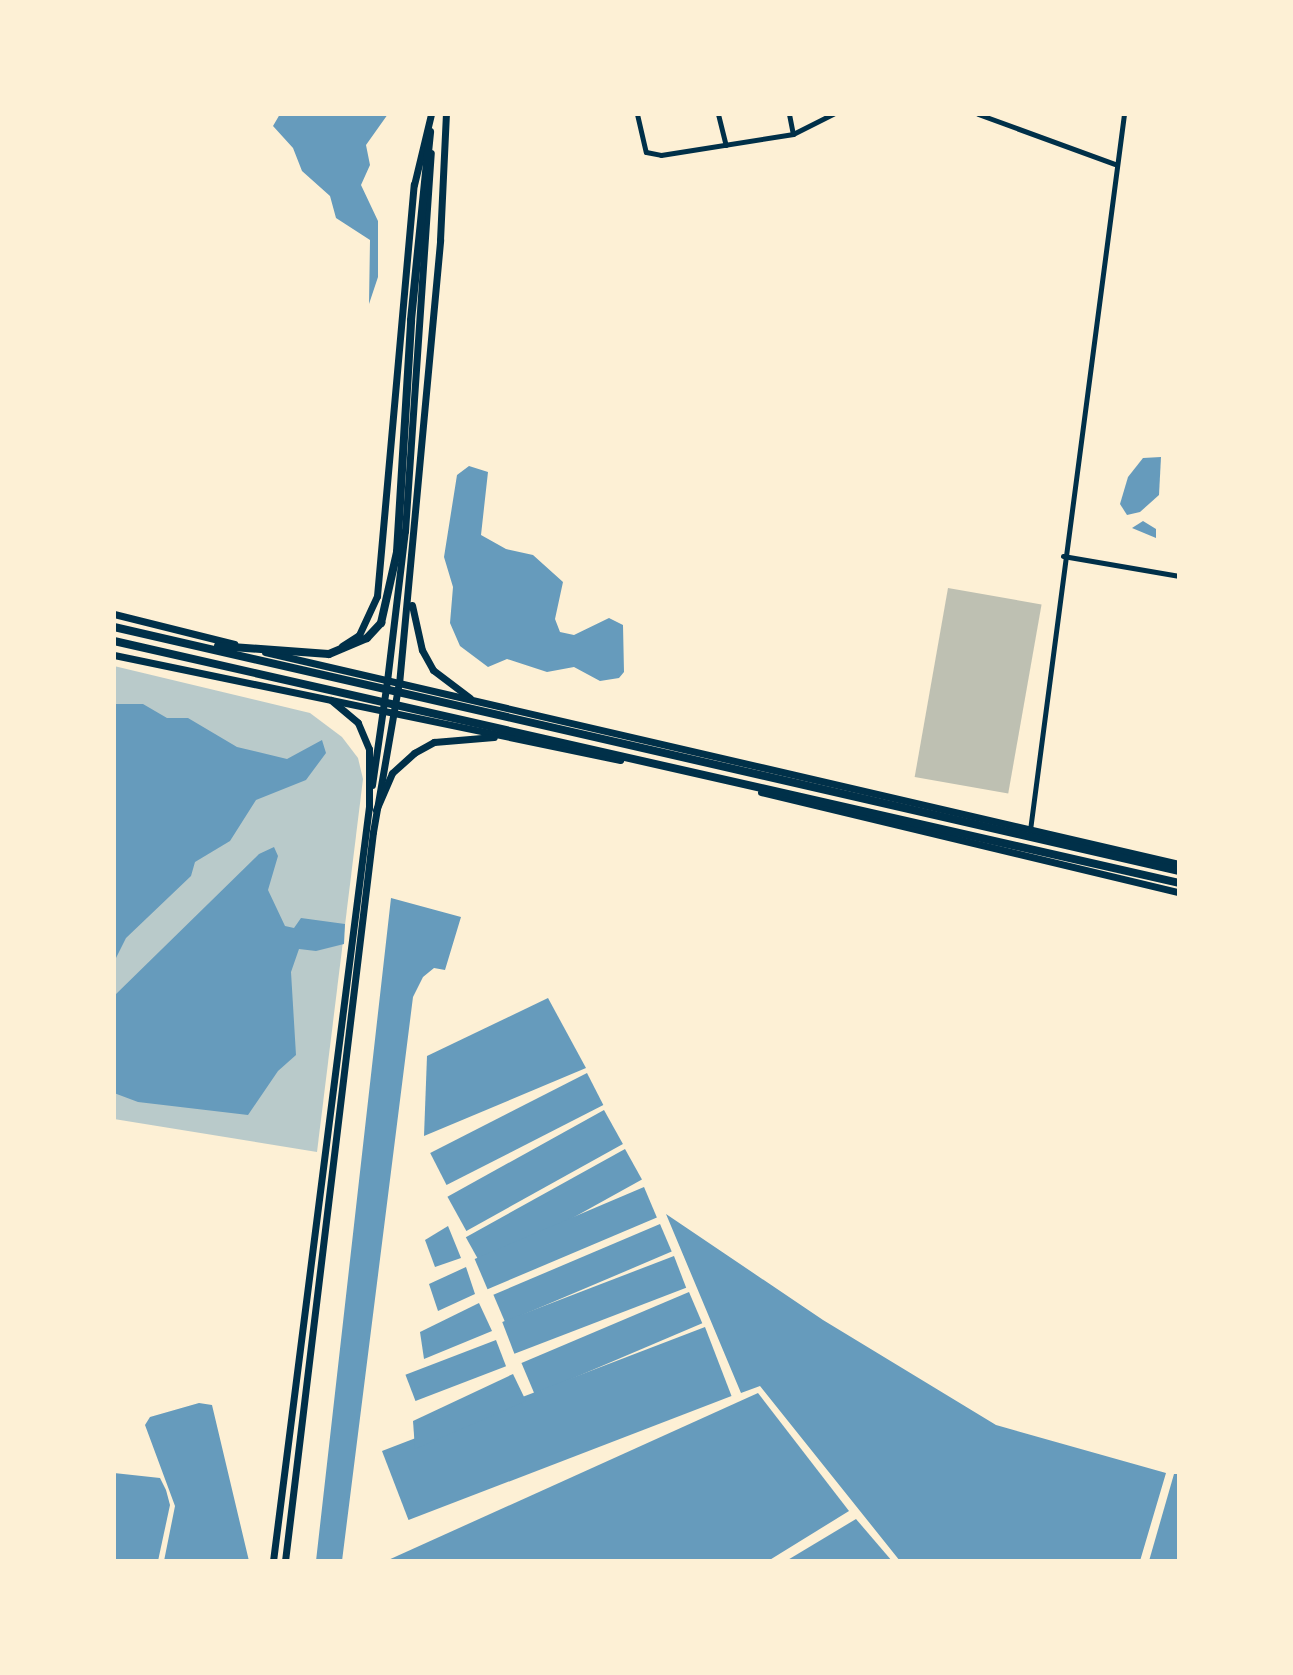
<!DOCTYPE html>
<style>
body{margin:0}
#map{position:relative;width:1293px;height:1675px;overflow:hidden;background:#fdf0d5;font-family:"Golos Text",sans-serif}
div>[style]{position:absolute}
.green>*{inset:0;background:#b9caca}
.water>*{inset:0;background:#669bbc;transform-origin:0 0}
.building>*{inset:0;background:#bec0b2;transform-origin:0 0}
.minor>*{height:5px;margin:-2.5px;padding:0 2.5px;transform-origin:2.5px;border-radius:2.5px;background:#003049}
.secondary>*{height:7px;margin:-3.5px;padding:0 3.5px;transform-origin:3.5px;border-radius:3.5px;background:#003049}
.primary>*{height:7px;margin:-3.5px;padding:0 3.5px;transform-origin:3.5px;border-radius:3.5px;background:#003049}
.trunk>*{height:8px;margin:-4px;padding:0 4px;transform-origin:4px;border-radius:4px;background:#003049}
span{translate:-50% -50%;white-space:nowrap;text-align:center;line-height:1.15;-webkit-text-stroke:8px #fdf0d5;paint-order:stroke}
.frame{position:absolute;inset:0;border:116px solid #fdf0d5;pointer-events:none}
</style>
<div id="map">
<div class="green">
<div style="clip-path:polygon(114px 666px,310px 713px,342px 737px,358px 758px,363px 779px,317px 1152px,114px 1119px)"></div>
</div>
<div class="water">
<div style="clip-path:polygon(280px 114px,388px 114px,366px 145px,370px 165px,361px 185px,378px 221px,378px 277px,369px 304px,370px 240px,336px 218px,330px 196px,302px 171px,293px 148px,273px 126px)"></div>
<div style="clip-path:polygon(1161px 457px,1159px 495px,1140px 512px,1127px 515px,1120px 504px,1128px 477px,1143px 458px)"></div>
<div style="clip-path:polygon(469px 466px,488px 472px,481px 535px,506px 549px,533px 555px,563px 582px,555px 619px,560px 632px,574px 635px,609px 618px,623px 625px,624px 672px,619px 678px,600px 681px,574px 667px,547px 672px,507px 659px,488px 667px,460px 646px,450px 623px,453px 587px,444px 557px,457px 475px)"></div>
<div style="clip-path:polygon(1143px 521px,1156px 529px,1156px 538px,1132px 528px)"></div>
<div style="clip-path:polygon(114px 704px,143px 704px,167px 718px,188px 718px,237px 747px,287px 759px,322px 740px,326px 753px,306px 780px,256px 800px,230px 841px,195px 862px,191px 876px,126px 938px,114px 962px)"></div>
<div style="clip-path:polygon(274px 847px,278px 856px,268px 890px,285px 926px,294px 928px,301px 918px,345px 924px,344px 944px,316px 951px,299px 949px,291px 972px,296px 1055px,278px 1071px,248px 1115px,138px 1102px,114px 1093px,114px 996px,259px 854px)"></div>
<div style="clip-path:polygon(391px 898px,461px 917px,445px 970px,434px 968px,423px 977px,413px 997px,342px 1561px,316px 1561px)"></div>
<div style="clip-path:polygon(548px 998px,586px 1068px,424px 1136px,427px 1056px)"></div>
<div style="left:587px;top:1073px;width:36px;height:176px;rotate:63deg"></div>
<div style="left:604px;top:1110px;width:39px;height:179px;rotate:61deg"></div>
<div style="left:625px;top:1149px;width:35px;height:182px;rotate:61deg"></div>
<div style="left:644px;top:1187px;width:33px;height:184px;rotate:67deg"></div>
<div style="clip-path:polygon(666px 1214px,823px 1320px,996px 1425px,1166px 1473px,1140px 1561px,900px 1561px,760px 1386px,741px 1393px)"></div>
<div style="left:660px;top:1224px;width:30px;height:181px;rotate:67deg"></div>
<div style="clip-path:polygon(448px 1226px,461px 1258px,435px 1267px,425px 1240px)"></div>
<div style="left:674px;top:1256px;width:34px;height:184px;rotate:69deg"></div>
<div style="clip-path:polygon(466px 1267px,475px 1294px,438px 1311px,429px 1284px)"></div>
<div style="left:689px;top:1292px;width:34px;height:182px;rotate:67deg"></div>
<div style="clip-path:polygon(479px 1303px,492px 1331px,424px 1359px,420px 1332px)"></div>
<div style="left:705px;top:1327px;width:74px;height:346px;rotate:69deg"></div>
<div style="left:496px;top:1340px;width:28px;height:97px;rotate:69deg"></div>
<div style="clip-path:polygon(513px 1374px,526px 1401px,415px 1449px,413px 1421px)"></div>
<div style="clip-path:polygon(758px 1393px,849px 1511px,768px 1561px,386px 1561px)"></div>
<div style="clip-path:polygon(199px 1403px,212px 1405px,249px 1561px,164px 1561px,175px 1506px,145px 1425px,150px 1417px)"></div>
<div style="clip-path:polygon(114px 1473px,160px 1478px,166px 1490px,170px 1505px,158px 1561px,114px 1561px)"></div>
<div style="clip-path:polygon(1174px 1474px,1179px 1474px,1179px 1561px,1149px 1561px)"></div>
<div style="clip-path:polygon(856px 1519px,892px 1561px,786px 1561px)"></div>
</div>
<div class="building">
<div style="left:948px;top:588px;width:95px;height:192px;rotate:10deg"></div>
</div>
<div class="minor">
<div style="left:637px;top:114px;width:39px;rotate:77deg"></div>
<div style="left:646px;top:152px;width:15px;rotate:11deg"></div>
<div style="left:661px;top:155px;width:134px;rotate:-9deg"></div>
<div style="left:793px;top:134px;width:45px;rotate:-26.6deg"></div>
<div style="left:718px;top:114px;width:32px;rotate:76deg"></div>
<div style="left:789px;top:114px;width:20px;rotate:79deg"></div>
<div style="left:978px;top:114px;width:146px;rotate:20.1deg"></div>
<div style="left:1063px;top:556px;width:118px;rotate:9.8deg"></div>
<div style="left:1030px;top:830px;width:722px;rotate:-82.52deg"></div>
</div>
<div class="secondary">
<div style="left:372px;top:785px;width:105px;rotate:-81.8deg"></div>
<div style="left:273px;top:1561px;width:761px;rotate:-82.75deg"></div>
<div style="left:285px;top:1561px;width:734px;rotate:-83.12deg"></div>
<div style="left:373px;top:832px;width:147px;rotate:-80.2deg"></div>
</div>
<div class="primary">
<div style="left:412px;top:605px;width:46px;rotate:77.5deg"></div>
<div style="left:422px;top:650px;width:23px;rotate:61deg"></div>
<div style="left:433px;top:670px;width:46px;rotate:37.1deg"></div>
<div style="left:114px;top:614px;width:124px;rotate:14deg"></div>
<div style="left:342px;top:646px;width:20px;rotate:-33deg"></div>
<div style="left:359px;top:635px;width:43px;rotate:-65.2deg"></div>
<div style="left:377px;top:596px;width:413px;rotate:-84.9deg"></div>
<div style="left:414px;top:185px;width:73px;rotate:-76.5deg"></div>
<div style="left:265px;top:652px;width:938px;rotate:13.06deg"></div>
<div style="left:114px;top:655px;width:517px;rotate:11.72deg"></div>
<div style="left:387px;top:681px;width:151px;rotate:-83.2deg"></div>
<div style="left:405px;top:531px;width:379px;rotate:-86.1deg"></div>
<div style="left:399px;top:684px;width:446px;rotate:-84.7deg"></div>
<div style="left:440px;top:240px;width:126px;rotate:-87.3deg"></div>
<div style="left:331px;top:700px;width:35px;rotate:40deg"></div>
<div style="left:358px;top:723px;width:28px;rotate:67deg"></div>
<div style="left:369px;top:749px;width:59px;rotate:90deg"></div>
<div style="left:761px;top:792px;width:430px;rotate:13.5deg"></div>
<div style="left:376px;top:810px;width:40px;rotate:-66.6deg"></div>
<div style="left:392px;top:773px;width:30px;rotate:-42deg"></div>
<div style="left:414px;top:753px;width:23px;rotate:-29deg"></div>
<div style="left:434px;top:742px;width:60px;rotate:-4.8deg"></div>
</div>
<div class="trunk">
<div style="left:114px;top:627px;width:1093px;rotate:12.9deg"></div>
<div style="left:114px;top:641px;width:1092px;rotate:12.8deg"></div>
<div style="left:218px;top:646px;width:111px;rotate:4.1deg"></div>
<div style="left:329px;top:654px;width:41px;rotate:-22.8deg"></div>
<div style="left:367px;top:638px;width:21px;rotate:-47deg"></div>
<div style="left:381px;top:623px;width:73px;rotate:-77.3deg"></div>
<div style="left:397px;top:552px;width:232px;rotate:-86.5deg"></div>
<div style="left:411px;top:320px;width:189px;rotate:-84.2deg"></div>
</div>
<div class="frame"></div>
</div>
